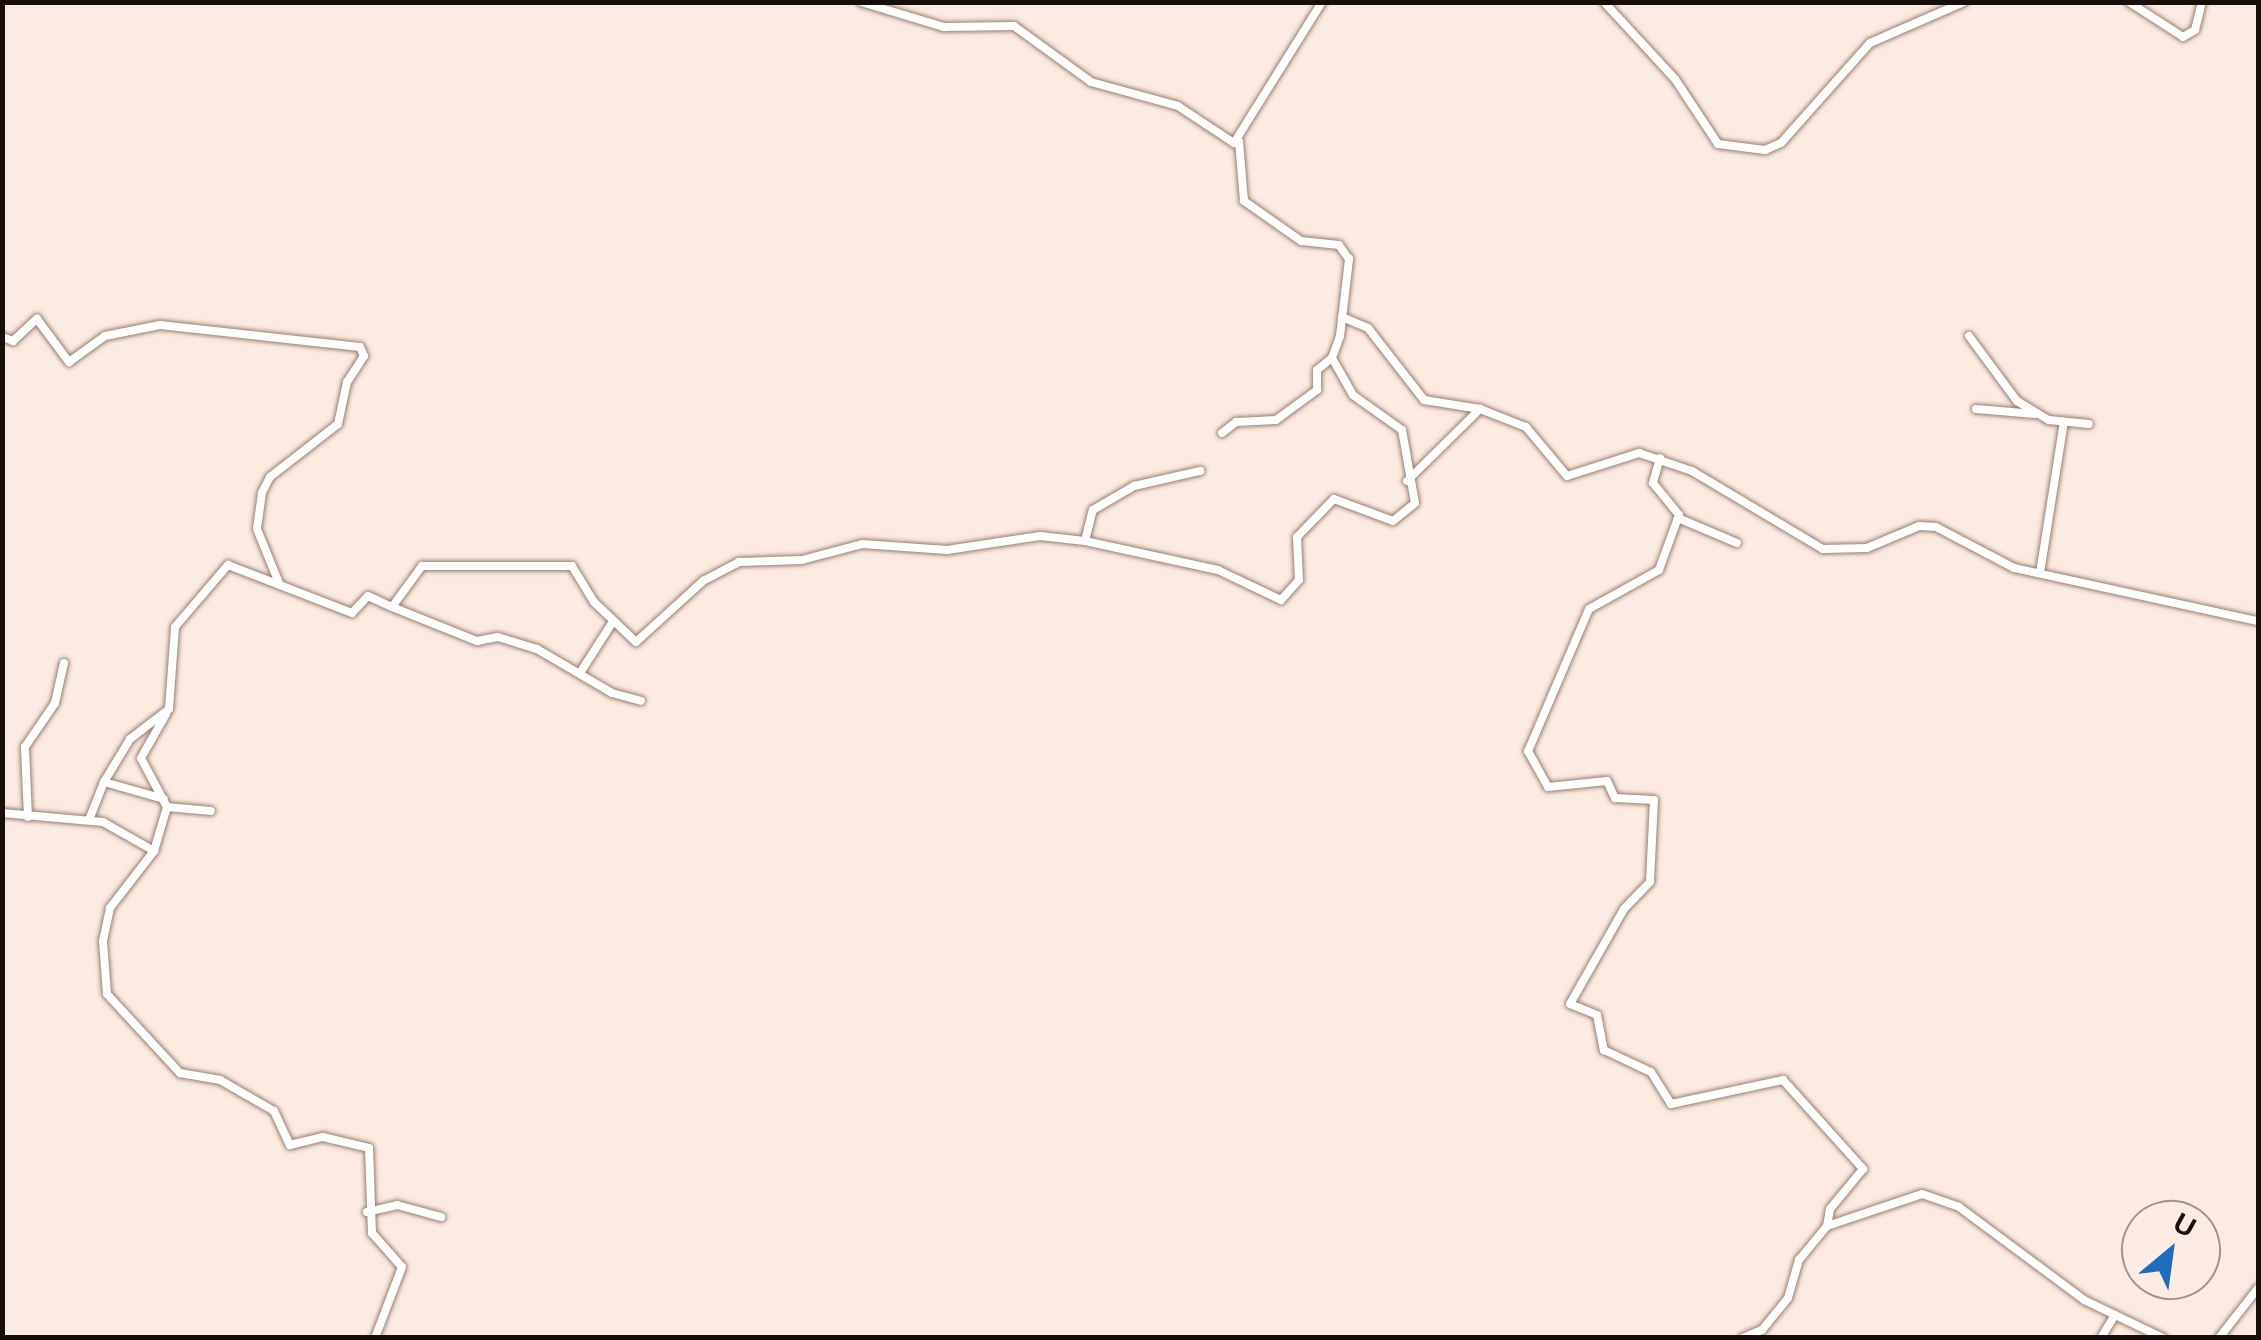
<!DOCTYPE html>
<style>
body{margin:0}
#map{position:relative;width:2261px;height:1340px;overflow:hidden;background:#fcebe2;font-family:Arial,sans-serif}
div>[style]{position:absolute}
.roads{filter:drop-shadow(0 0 2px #977d70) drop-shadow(0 0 2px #977d70)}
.street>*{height:8px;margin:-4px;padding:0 4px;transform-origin:4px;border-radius:4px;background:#fff}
span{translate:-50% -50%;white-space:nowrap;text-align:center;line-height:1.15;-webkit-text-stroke:8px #fcebe2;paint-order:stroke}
.frame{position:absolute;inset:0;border:5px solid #180f0a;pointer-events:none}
.north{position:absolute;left:2121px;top:1200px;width:100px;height:100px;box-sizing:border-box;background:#fcebe2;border:2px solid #a1938c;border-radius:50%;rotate:29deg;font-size:28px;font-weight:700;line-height:40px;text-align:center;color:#180f0a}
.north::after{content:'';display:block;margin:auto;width:35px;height:45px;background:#206cbc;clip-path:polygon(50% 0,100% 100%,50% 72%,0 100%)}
</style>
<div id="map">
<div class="roads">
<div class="street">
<div style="left:861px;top:2px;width:87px;rotate:16.8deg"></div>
<div style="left:944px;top:27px;width:70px;rotate:-0.8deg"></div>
<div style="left:1014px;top:26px;width:95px;rotate:36deg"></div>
<div style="left:1091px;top:82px;width:90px;rotate:15.4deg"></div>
<div style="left:1178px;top:106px;width:67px;rotate:33.5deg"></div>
<div style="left:1234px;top:143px;width:166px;rotate:-58deg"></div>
<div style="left:1604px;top:2px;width:105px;rotate:47.3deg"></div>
<div style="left:1675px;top:79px;width:78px;rotate:56.5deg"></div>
<div style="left:1718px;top:144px;width:47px;rotate:7.3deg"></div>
<div style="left:1765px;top:150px;width:17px;rotate:-24deg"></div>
<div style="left:1781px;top:143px;width:134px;rotate:-48.3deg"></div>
<div style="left:1870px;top:43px;width:103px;rotate:-23.6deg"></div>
<div style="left:2129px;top:2px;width:64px;rotate:32.9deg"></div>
<div style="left:2183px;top:37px;width:14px;rotate:-30deg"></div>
<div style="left:2195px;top:30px;width:29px;rotate:-76deg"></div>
<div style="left:1342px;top:317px;width:28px;rotate:23deg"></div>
<div style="left:1368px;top:328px;width:91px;rotate:52.1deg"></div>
<div style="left:1424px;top:400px;width:57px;rotate:9.1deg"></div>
<div style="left:1480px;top:409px;width:49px;rotate:21.4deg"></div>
<div style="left:1526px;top:427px;width:64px;rotate:50.1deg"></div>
<div style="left:1567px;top:476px;width:76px;rotate:-17.7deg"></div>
<div style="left:1639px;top:453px;width:56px;rotate:18.8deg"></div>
<div style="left:1692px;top:471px;width:152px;rotate:30.8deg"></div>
<div style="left:1823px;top:549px;width:44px;rotate:-1.3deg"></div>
<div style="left:1867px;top:548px;width:56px;rotate:-22.9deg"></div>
<div style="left:1919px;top:526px;width:17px;rotate:3deg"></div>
<div style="left:1936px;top:527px;width:88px;rotate:27.7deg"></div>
<div style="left:2014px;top:568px;width:250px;rotate:12.3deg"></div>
<div style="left:1969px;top:336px;width:81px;rotate:53.6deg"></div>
<div style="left:2017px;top:401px;width:37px;rotate:31deg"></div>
<div style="left:2049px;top:420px;width:40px;rotate:5.7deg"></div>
<div style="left:2px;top:337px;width:12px;rotate:20deg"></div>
<div style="left:13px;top:341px;width:33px;rotate:-43deg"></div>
<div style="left:37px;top:319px;width:54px;rotate:53.3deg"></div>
<div style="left:69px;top:362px;width:44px;rotate:-35.8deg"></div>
<div style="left:105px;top:336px;width:56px;rotate:-11.3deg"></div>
<div style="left:160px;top:325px;width:201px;rotate:6.3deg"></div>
<div style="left:360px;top:347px;width:10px;rotate:66deg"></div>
<div style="left:364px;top:356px;width:31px;rotate:123deg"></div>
<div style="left:347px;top:382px;width:43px;rotate:102.1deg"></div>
<div style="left:338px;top:424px;width:86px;rotate:142.1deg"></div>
<div style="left:270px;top:477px;width:18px;rotate:117deg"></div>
<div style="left:262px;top:493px;width:36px;rotate:98deg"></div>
<div style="left:257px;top:529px;width:58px;rotate:67.8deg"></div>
<div style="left:1976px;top:409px;width:59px;rotate:4.8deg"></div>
<div style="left:1222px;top:433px;width:18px;rotate:-38deg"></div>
<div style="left:1236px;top:422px;width:40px;rotate:-2.9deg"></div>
<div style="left:1276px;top:420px;width:51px;rotate:-36.2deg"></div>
<div style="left:1317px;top:390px;width:20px;rotate:-90deg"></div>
<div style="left:1317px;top:370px;width:19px;rotate:-39deg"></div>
<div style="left:1332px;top:358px;width:23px;rotate:-70deg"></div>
<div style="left:1340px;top:336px;width:78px;rotate:-83.3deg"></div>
<div style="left:1349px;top:259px;width:17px;rotate:-126deg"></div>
<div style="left:1339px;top:245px;width:38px;rotate:-174deg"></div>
<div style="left:1301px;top:241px;width:70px;rotate:-144.9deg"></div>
<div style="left:1244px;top:201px;width:60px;rotate:-94.8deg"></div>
<div style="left:1660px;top:458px;width:26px;rotate:106deg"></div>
<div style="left:1653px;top:483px;width:41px;rotate:50.9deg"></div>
<div style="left:1679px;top:515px;width:59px;rotate:110deg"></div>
<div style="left:1659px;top:570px;width:80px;rotate:150.9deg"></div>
<div style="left:1589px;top:609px;width:155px;rotate:113.2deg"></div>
<div style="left:1528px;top:751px;width:41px;rotate:60.9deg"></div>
<div style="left:1548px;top:787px;width:59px;rotate:-5.8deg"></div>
<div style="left:1607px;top:781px;width:19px;rotate:65deg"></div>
<div style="left:1615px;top:798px;width:39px;rotate:3deg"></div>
<div style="left:1654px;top:800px;width:82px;rotate:92.8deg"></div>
<div style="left:1650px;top:882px;width:37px;rotate:134deg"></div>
<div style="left:1624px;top:909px;width:109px;rotate:119.6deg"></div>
<div style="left:1570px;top:1004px;width:29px;rotate:22deg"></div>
<div style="left:1597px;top:1015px;width:36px;rotate:79deg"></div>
<div style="left:1604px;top:1050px;width:52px;rotate:25.1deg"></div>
<div style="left:1651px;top:1072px;width:38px;rotate:58deg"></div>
<div style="left:1671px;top:1104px;width:115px;rotate:-12.1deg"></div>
<div style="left:1783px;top:1080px;width:120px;rotate:48deg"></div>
<div style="left:1863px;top:1169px;width:52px;rotate:129.5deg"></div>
<div style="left:1830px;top:1209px;width:17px;rotate:100deg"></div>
<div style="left:1407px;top:481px;width:103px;rotate:-44.6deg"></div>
<div style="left:1678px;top:518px;width:64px;rotate:23deg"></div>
<div style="left:1085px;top:541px;width:32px;rotate:-76deg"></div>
<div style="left:1093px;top:510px;width:48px;rotate:-30.3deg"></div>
<div style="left:1134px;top:486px;width:68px;rotate:-12.8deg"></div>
<div style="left:2040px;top:573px;width:153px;rotate:-81deg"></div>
<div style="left:392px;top:607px;width:92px;rotate:21.8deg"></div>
<div style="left:477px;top:641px;width:21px;rotate:-11deg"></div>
<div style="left:498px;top:637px;width:41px;rotate:17.1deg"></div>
<div style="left:537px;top:649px;width:87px;rotate:30.4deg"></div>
<div style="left:612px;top:693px;width:30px;rotate:15deg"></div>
<div style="left:580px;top:673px;width:59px;rotate:-57.4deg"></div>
<div style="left:104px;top:782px;width:50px;rotate:-58.8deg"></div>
<div style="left:130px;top:739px;width:49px;rotate:-37.6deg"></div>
<div style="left:169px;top:709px;width:82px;rotate:-85.8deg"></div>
<div style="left:175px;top:627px;width:82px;rotate:-49.5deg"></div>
<div style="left:228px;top:565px;width:133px;rotate:21.2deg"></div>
<div style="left:352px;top:613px;width:23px;rotate:-47deg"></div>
<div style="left:368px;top:596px;width:26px;rotate:25deg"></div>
<div style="left:392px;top:607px;width:51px;rotate:-53.8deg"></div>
<div style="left:422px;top:566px;width:150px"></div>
<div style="left:572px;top:566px;width:42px;rotate:58.6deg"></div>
<div style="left:594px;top:602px;width:58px;rotate:43.6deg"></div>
<div style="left:636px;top:642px;width:91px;rotate:-42.3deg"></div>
<div style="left:703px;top:581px;width:41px;rotate:-27.8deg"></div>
<div style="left:739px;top:562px;width:63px;rotate:-1.8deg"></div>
<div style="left:802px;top:560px;width:62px;rotate:-14.9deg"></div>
<div style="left:862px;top:544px;width:85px;rotate:4deg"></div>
<div style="left:947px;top:550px;width:94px;rotate:-8.6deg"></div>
<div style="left:1040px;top:536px;width:45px;rotate:6.3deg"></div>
<div style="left:1085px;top:541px;width:136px;rotate:12.3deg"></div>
<div style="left:1218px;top:570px;width:70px;rotate:25.5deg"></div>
<div style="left:1281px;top:600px;width:27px;rotate:-48deg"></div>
<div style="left:1299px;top:580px;width:43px;rotate:-92.7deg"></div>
<div style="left:1297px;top:537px;width:53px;rotate:-45.8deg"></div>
<div style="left:1334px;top:499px;width:63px;rotate:20.4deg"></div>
<div style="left:1393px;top:521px;width:28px;rotate:-39deg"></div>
<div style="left:1415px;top:503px;width:74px;rotate:-100.1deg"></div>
<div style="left:1402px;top:430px;width:60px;rotate:-144.5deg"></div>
<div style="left:1353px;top:395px;width:43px;rotate:-119.6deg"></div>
<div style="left:167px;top:807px;width:44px;rotate:5.2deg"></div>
<div style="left:2px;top:813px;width:101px;rotate:5.1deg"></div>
<div style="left:103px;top:822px;width:59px;rotate:29.6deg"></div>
<div style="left:154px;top:851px;width:46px;rotate:-73.5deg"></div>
<div style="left:167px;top:807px;width:55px;rotate:-118deg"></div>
<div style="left:141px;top:758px;width:51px;rotate:-60.4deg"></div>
<div style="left:28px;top:817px;width:70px;rotate:-92.5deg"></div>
<div style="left:25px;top:747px;width:53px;rotate:-55.7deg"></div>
<div style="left:55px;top:703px;width:41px;rotate:-77.3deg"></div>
<div style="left:89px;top:820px;width:41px;rotate:-68.5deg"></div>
<div style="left:104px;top:782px;width:62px;rotate:15.8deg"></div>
<div style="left:154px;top:851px;width:72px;rotate:127.7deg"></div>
<div style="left:110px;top:908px;width:34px;rotate:102deg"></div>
<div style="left:103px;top:941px;width:53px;rotate:85.7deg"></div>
<div style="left:107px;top:994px;width:108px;rotate:47.3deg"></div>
<div style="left:180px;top:1073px;width:41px;rotate:9.9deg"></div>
<div style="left:220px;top:1080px;width:62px;rotate:29.9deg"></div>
<div style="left:274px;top:1111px;width:38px;rotate:65deg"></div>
<div style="left:290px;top:1145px;width:34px;rotate:-14deg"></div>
<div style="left:323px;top:1137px;width:47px;rotate:13.4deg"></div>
<div style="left:369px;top:1148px;width:85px;rotate:88deg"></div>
<div style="left:372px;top:1233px;width:45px;rotate:48.6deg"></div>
<div style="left:402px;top:1267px;width:76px;rotate:110.8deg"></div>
<div style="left:367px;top:1212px;width:31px;rotate:-13deg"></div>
<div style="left:397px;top:1205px;width:46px;rotate:15.3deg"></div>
<div style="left:1743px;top:1338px;width:21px;rotate:-23deg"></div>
<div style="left:1762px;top:1330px;width:41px;rotate:-50.9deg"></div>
<div style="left:1788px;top:1298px;width:40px;rotate:-74deg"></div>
<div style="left:1799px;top:1260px;width:44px;rotate:-50.5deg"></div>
<div style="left:1827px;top:1226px;width:100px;rotate:-18.6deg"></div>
<div style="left:1922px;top:1194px;width:39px;rotate:19deg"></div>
<div style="left:1959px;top:1207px;width:156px;rotate:36.6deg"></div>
<div style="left:2084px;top:1300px;width:88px;rotate:25.7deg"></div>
<div style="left:2101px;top:1338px;width:27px;rotate:-59deg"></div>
<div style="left:2219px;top:1338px;width:63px;rotate:-52deg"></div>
</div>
</div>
<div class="frame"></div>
<div class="north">U</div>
</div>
